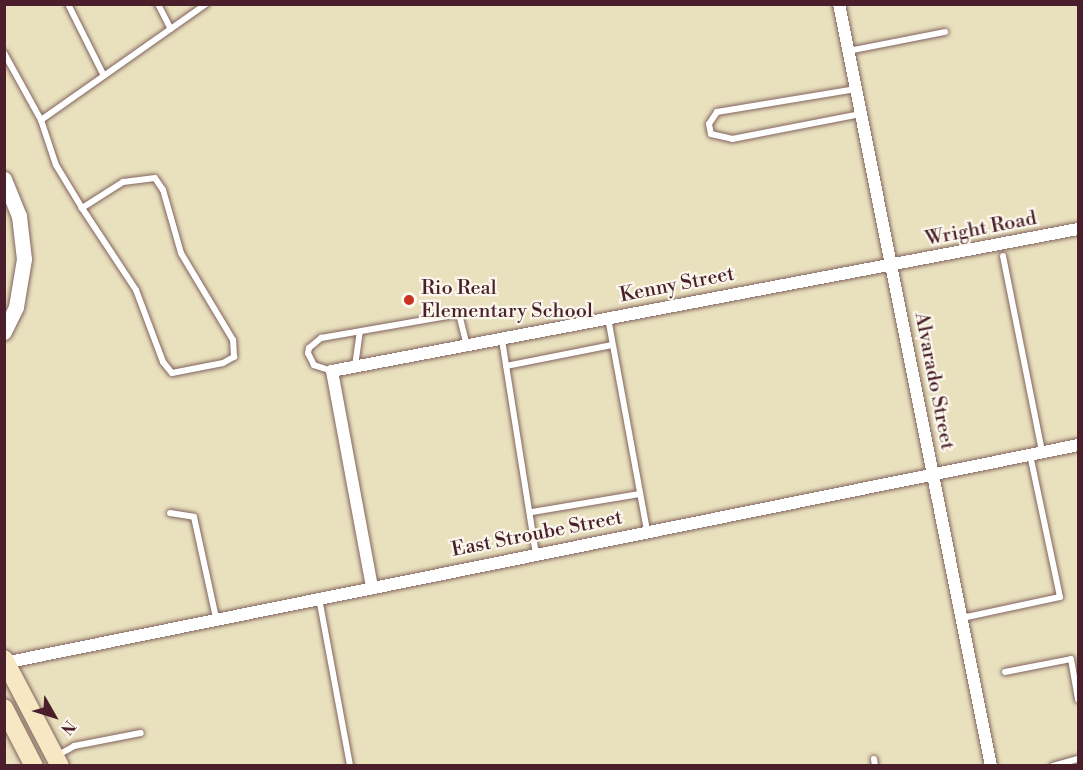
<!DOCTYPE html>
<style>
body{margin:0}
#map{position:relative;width:1083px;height:770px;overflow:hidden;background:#e9e1be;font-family:"Libre Bodoni",serif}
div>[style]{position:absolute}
.roads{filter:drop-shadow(0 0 2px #82635e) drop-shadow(0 0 2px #82635e)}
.service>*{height:6px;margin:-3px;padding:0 3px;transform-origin:3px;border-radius:3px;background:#fff}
.minor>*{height:12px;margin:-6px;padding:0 6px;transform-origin:6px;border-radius:6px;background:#fff}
.tertiary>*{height:15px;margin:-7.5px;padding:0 7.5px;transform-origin:7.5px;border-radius:7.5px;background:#fff}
.secondary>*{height:18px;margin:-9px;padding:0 9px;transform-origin:9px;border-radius:9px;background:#f7e8c3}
.dots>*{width:16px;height:16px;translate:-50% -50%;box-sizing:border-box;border:3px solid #fbf7ec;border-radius:50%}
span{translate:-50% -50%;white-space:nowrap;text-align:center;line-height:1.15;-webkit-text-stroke:4.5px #fbf7ec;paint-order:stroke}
.street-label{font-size:20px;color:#4a1f2b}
.poi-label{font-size:20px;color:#4a1f2b}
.left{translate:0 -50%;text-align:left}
.frame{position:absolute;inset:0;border:6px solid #4a1f2b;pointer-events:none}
.north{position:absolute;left:24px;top:686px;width:60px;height:60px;-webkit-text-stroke:4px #fbf7ec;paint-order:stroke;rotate:129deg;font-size:16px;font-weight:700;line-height:24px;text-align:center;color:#4a1f2b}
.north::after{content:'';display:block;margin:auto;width:21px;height:27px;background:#4a1f2b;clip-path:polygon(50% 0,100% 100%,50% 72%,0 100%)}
</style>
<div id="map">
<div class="roads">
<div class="service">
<div style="left:68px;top:4px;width:80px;rotate:63.4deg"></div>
<div style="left:158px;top:4px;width:28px;rotate:63deg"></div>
<div style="left:848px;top:51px;width:99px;rotate:-11.1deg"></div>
<div style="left:4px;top:53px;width:77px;rotate:61.1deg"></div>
<div style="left:41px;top:120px;width:47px;rotate:71.6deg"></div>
<div style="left:56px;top:165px;width:50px;rotate:58.8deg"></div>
<div style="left:82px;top:208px;width:98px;rotate:56.6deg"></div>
<div style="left:136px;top:290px;width:77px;rotate:69.4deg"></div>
<div style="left:163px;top:362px;width:14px;rotate:51deg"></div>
<div style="left:172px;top:373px;width:52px;rotate:-11.1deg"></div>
<div style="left:223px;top:363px;width:13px;rotate:-29deg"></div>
<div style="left:234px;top:357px;width:17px;rotate:-93deg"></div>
<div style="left:233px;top:340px;width:101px;rotate:-120.9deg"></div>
<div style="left:181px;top:253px;width:66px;rotate:-105.9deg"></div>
<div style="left:163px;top:190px;width:14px;rotate:-124deg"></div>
<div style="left:155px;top:178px;width:32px;rotate:173deg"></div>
<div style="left:123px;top:182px;width:49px;rotate:147.6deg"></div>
<div style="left:856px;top:89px;width:141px;rotate:170.6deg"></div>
<div style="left:717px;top:112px;width:14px;rotate:124deg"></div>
<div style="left:709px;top:124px;width:10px;rotate:79deg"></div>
<div style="left:711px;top:134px;width:22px;rotate:13deg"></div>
<div style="left:732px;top:139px;width:131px;rotate:-11deg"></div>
<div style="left:41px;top:120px;width:202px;rotate:-35.1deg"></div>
<div style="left:1003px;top:256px;width:200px;rotate:78.7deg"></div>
<div style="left:608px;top:318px;width:217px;rotate:79.6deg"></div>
<div style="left:502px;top:340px;width:217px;rotate:81deg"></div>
<div style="left:355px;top:366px;width:34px;rotate:-82deg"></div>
<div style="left:506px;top:366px;width:108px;rotate:-11.2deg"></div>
<div style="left:332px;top:371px;width:19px;rotate:-162deg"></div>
<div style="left:314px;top:365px;width:13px;rotate:-117deg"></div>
<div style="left:308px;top:353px;width:5px;rotate:-79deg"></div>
<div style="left:309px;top:348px;width:16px;rotate:-40deg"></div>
<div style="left:321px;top:338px;width:140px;rotate:-9.9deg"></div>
<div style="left:459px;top:314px;width:32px;rotate:76deg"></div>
<div style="left:532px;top:512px;width:109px;rotate:-9.5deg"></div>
<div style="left:170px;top:513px;width:24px;rotate:9deg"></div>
<div style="left:194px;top:517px;width:103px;rotate:77.7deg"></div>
<div style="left:319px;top:598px;width:171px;rotate:79.5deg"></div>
<div style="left:962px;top:618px;width:100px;rotate:-12.1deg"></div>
<div style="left:1060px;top:597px;width:145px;rotate:-101.9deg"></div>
<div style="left:1005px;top:672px;width:67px;rotate:-11.1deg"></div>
<div style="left:1071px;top:659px;width:41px;rotate:80.1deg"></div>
<div style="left:58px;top:755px;width:18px;rotate:-29deg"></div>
<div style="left:74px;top:746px;width:68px;rotate:-11deg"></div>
<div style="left:874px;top:759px;width:7px;rotate:82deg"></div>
<div style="left:1053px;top:766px;width:26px;rotate:-16deg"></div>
</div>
<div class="minor">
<div style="left:839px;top:4px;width:777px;rotate:78.72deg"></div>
<div style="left:372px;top:587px;width:220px;rotate:-100.5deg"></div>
<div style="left:332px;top:371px;width:759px;rotate:-10.78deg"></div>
<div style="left:4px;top:663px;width:1096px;rotate:-11.47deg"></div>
</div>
<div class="tertiary">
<div style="left:4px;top:179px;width:40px;rotate:68deg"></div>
<div style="left:19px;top:216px;width:43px;rotate:83.4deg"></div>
<div style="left:24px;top:259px;width:49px;rotate:99.5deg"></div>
<div style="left:16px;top:307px;width:28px;rotate:116deg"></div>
</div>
<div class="secondary">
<div style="left:4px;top:659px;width:121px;rotate:62.4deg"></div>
<div style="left:4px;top:708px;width:65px;rotate:62.7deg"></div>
</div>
</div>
<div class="dots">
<div style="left:409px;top:300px;background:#c8321e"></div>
</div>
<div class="street-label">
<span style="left:981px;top:229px;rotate:-11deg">Wright Road</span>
<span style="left:677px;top:285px;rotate:-11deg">Kenny Street</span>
<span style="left:934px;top:381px;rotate:79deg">Alvarado Street</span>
<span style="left:537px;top:534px;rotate:-11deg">East Stroube Street</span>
</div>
<div class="poi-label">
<span class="left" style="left:421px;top:300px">Rio Real<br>Elementary School</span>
</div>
<div class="frame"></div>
<div class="north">N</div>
</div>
